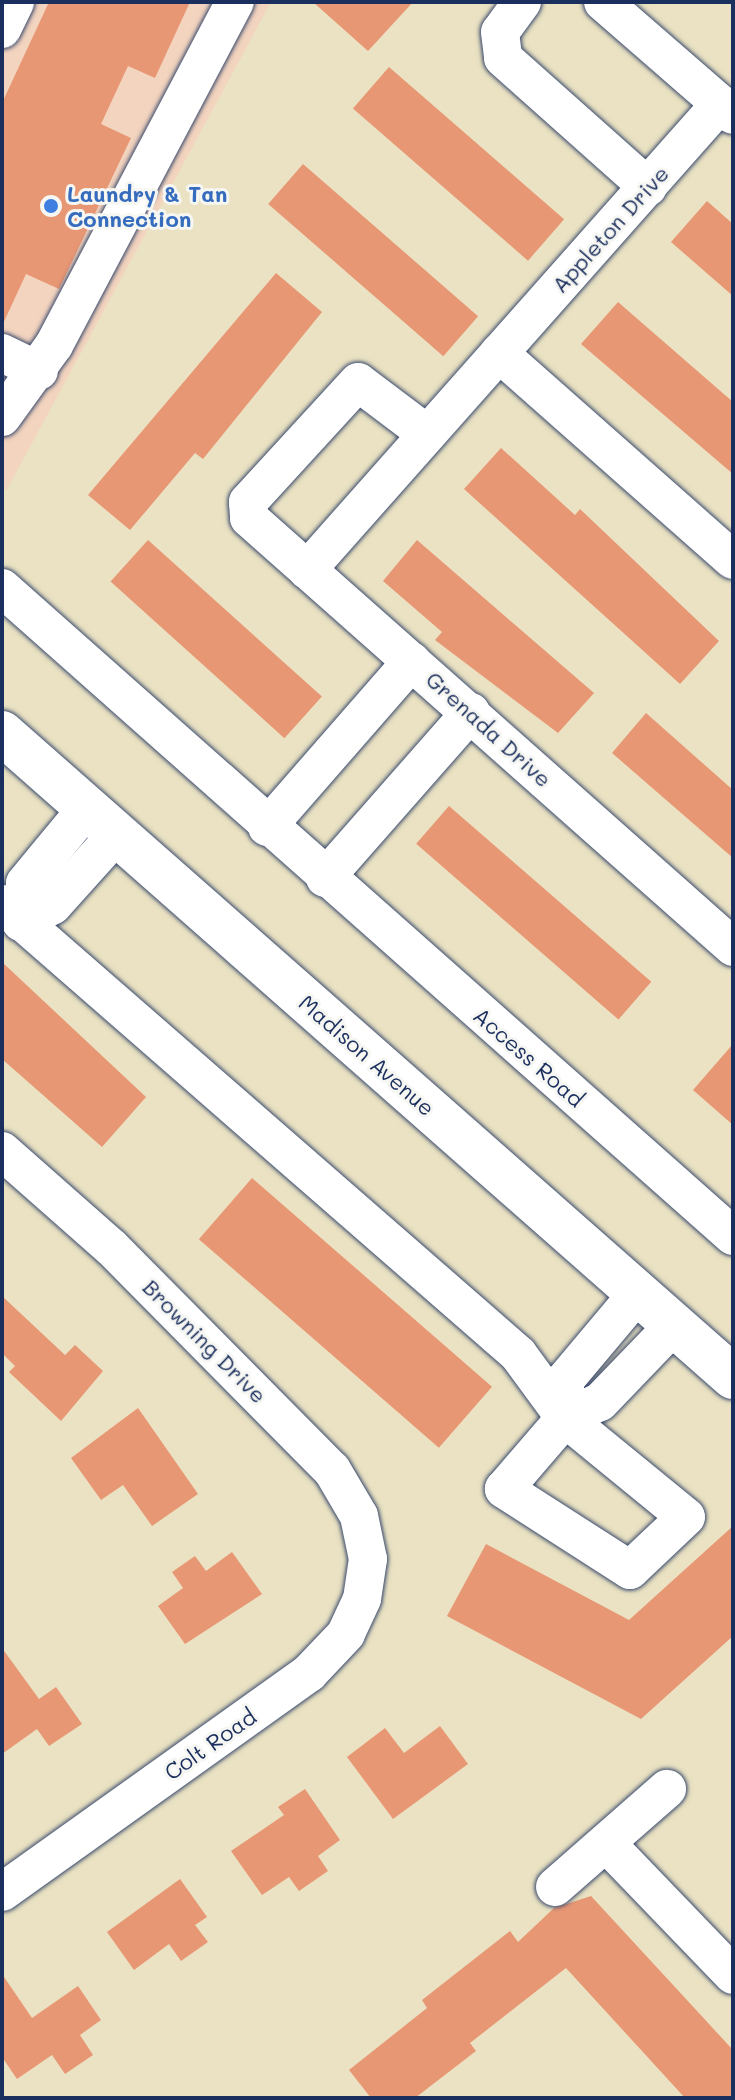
<!DOCTYPE html>
<style>
body{margin:0}
#map{position:relative;width:735px;height:2100px;overflow:hidden;background:#eae2c2;font-family:Mali,sans-serif}
div>[style]{position:absolute}
.built>*{inset:0;background:#f3d4bf}
.building>*{inset:0;background:#e89774;transform-origin:0 0}
.roads{filter:drop-shadow(0 0 2px #3a4a6d) drop-shadow(0 0 2px #3a4a6d)}
.minor>*{height:38px;margin:-19px;padding:0 19px;transform-origin:19px;border-radius:19px;background:#fff}
.major>*{height:44px;margin:-22px;padding:0 22px;transform-origin:22px;border-radius:22px;background:#fff}
.dots>*{width:22px;height:22px;translate:-50% -50%;box-sizing:border-box;border:4px solid #f6f6f2;border-radius:50%}
span{translate:-50% -50%;white-space:nowrap;text-align:center;line-height:1.15;-webkit-text-stroke:6px #f6f6f2;paint-order:stroke}
.shop-label{font-size:22px;color:#366cbe;font-weight:700}
.left{translate:0 -50%;text-align:left}
.street-label{font-size:22px;color:#1b2f5e}
.frame{position:absolute;inset:0;border:4px solid #1b2f5e;pointer-events:none}
</style>
<div id="map">
<div class="built">
<div style="clip-path:polygon(2px 2px,271px 2px,6px 491px,2px 486px)"></div>
</div>
<div class="building">
<div style="clip-path:polygon(49px 2px,190px 2px,155px 78px,128px 66px,101px 124px,131px 138px,59px 289px,26px 274px,2px 326px,2px 103px)"></div>
<div style="clip-path:polygon(313px 2px,413px 2px,368px 51px)"></div>
<div style="left:389px;top:67px;width:232px;height:55px;rotate:41deg"></div>
<div style="left:303px;top:164px;width:232px;height:53px;rotate:41deg"></div>
<div style="clip-path:polygon(707px 201px,733px 224px,733px 296px,671px 242px)"></div>
<div style="clip-path:polygon(276px 273px,322px 312px,203px 459px,195px 453px,130px 530px,88px 495px)"></div>
<div style="clip-path:polygon(618px 302px,733px 402px,733px 474px,581px 344px)"></div>
<div style="clip-path:polygon(501px 448px,575px 515px,580px 509px,719px 641px,680px 684px,464px 489px)"></div>
<div style="left:148px;top:540px;width:234px;height:56px;rotate:42deg"></div>
<div style="clip-path:polygon(417px 540px,594px 693px,558px 733px,435px 640px,442px 632px,383px 581px)"></div>
<div style="clip-path:polygon(646px 713px,733px 790px,733px 858px,612px 753px)"></div>
<div style="left:449px;top:806px;width:268px;height:50px;rotate:41deg"></div>
<div style="clip-path:polygon(2px 962px,146px 1097px,102px 1147px,2px 1059px)"></div>
<div style="clip-path:polygon(733px 1044px,733px 1125px,693px 1090px)"></div>
<div style="left:252px;top:1178px;width:318px;height:81px;rotate:41deg"></div>
<div style="clip-path:polygon(2px 1296px,65px 1355px,75px 1345px,103px 1371px,61px 1421px,9px 1372px,15px 1366px,2px 1353px)"></div>
<div style="clip-path:polygon(138px 1408px,198px 1494px,152px 1526px,123px 1485px,101px 1500px,71px 1458px)"></div>
<div style="clip-path:polygon(733px 1526px,733px 1636px,641px 1719px,447px 1616px,486px 1544px,629px 1620px)"></div>
<div style="clip-path:polygon(232px 1552px,262px 1594px,185px 1644px,158px 1606px,183px 1588px,172px 1572px,195px 1556px,206px 1571px)"></div>
<div style="clip-path:polygon(2px 1648px,39px 1699px,56px 1687px,82px 1724px,49px 1746px,37px 1729px,2px 1754px)"></div>
<div style="clip-path:polygon(440px 1726px,468px 1764px,393px 1819px,347px 1757px,385px 1728px,404px 1753px)"></div>
<div style="clip-path:polygon(305px 1789px,340px 1840px,318px 1856px,328px 1871px,299px 1891px,289px 1877px,262px 1895px,231px 1851px,284px 1815px,278px 1807px)"></div>
<div style="clip-path:polygon(180px 1879px,207px 1917px,195px 1925px,208px 1942px,181px 1961px,169px 1944px,134px 1970px,107px 1932px)"></div>
<div style="clip-path:polygon(591px 1896px,733px 2050px,733px 2098px,685px 2098px,566px 1968px,470px 2043px,476px 2051px,415px 2098px,371px 2098px,349px 2070px,427px 2008px,422px 2000px,510px 1931px,518px 1942px,554px 1908px)"></div>
<div style="clip-path:polygon(2px 1974px,32px 2018px,78px 1986px,101px 2020px,80px 2035px,93px 2055px,65px 2074px,52px 2055px,17px 2079px,2px 2057px)"></div>
</div>
<div class="roads">
<div class="minor">
<div style="left:522px;top:2px;width:37px;rotate:126deg"></div>
<div style="left:500px;top:32px;width:26px;rotate:83deg"></div>
<div style="left:503px;top:58px;width:194px;rotate:41.7deg"></div>
<div style="left:603px;top:2px;width:172px;rotate:41deg"></div>
<div style="left:2px;top:29px;width:30px;rotate:-64deg"></div>
<div style="left:2px;top:353px;width:41px;rotate:25.9deg"></div>
<div style="left:499px;top:353px;width:312px;rotate:41.5deg"></div>
<div style="left:2px;top:417px;width:89px;rotate:-54.2deg"></div>
<div style="left:54px;top:345px;width:388px;rotate:-62.2deg"></div>
<div style="left:427px;top:434px;width:86px;rotate:-143deg"></div>
<div style="left:358px;top:382px;width:163px;rotate:132.5deg"></div>
<div style="left:248px;top:502px;width:16px;rotate:86deg"></div>
<div style="left:249px;top:518px;width:647px;rotate:41.55deg"></div>
<div style="left:307px;top:570px;width:623px;rotate:-48.45deg"></div>
<div style="left:2px;top:588px;width:977px;rotate:41.56deg"></div>
<div style="left:267px;top:827px;width:220px;rotate:-48.9deg"></div>
<div style="left:325px;top:878px;width:221px;rotate:-48.7deg"></div>
<div style="left:2px;top:904px;width:685px;rotate:41.09deg"></div>
<div style="left:518px;top:1354px;width:79px;rotate:53.7deg"></div>
<div style="left:565px;top:1418px;width:156px;rotate:39.3deg"></div>
<div style="left:686px;top:1517px;width:77px;rotate:136.6deg"></div>
<div style="left:630px;top:1570px;width:150px;rotate:-147.3deg"></div>
<div style="left:504px;top:1489px;width:94px;rotate:-49.3deg"></div>
<div style="left:21px;top:922px;width:39px;rotate:-84deg"></div>
<div style="left:25px;top:883px;width:97px;rotate:-50.4deg"></div>
<div style="left:21px;top:922px;width:36px;rotate:-28deg"></div>
<div style="left:53px;top:905px;width:96px;rotate:-48deg"></div>
<div style="left:2px;top:1151px;width:145px;rotate:41.4deg"></div>
<div style="left:111px;top:1247px;width:314px;rotate:45.3deg"></div>
<div style="left:332px;top:1470px;width:53px;rotate:59.6deg"></div>
<div style="left:359px;top:1516px;width:44px;rotate:78.2deg"></div>
<div style="left:368px;top:1559px;width:40px;rotate:98.5deg"></div>
<div style="left:362px;top:1599px;width:38px;rotate:115deg"></div>
<div style="left:346px;top:1634px;width:54px;rotate:133.5deg"></div>
<div style="left:309px;top:1673px;width:377px;rotate:144.5deg"></div>
<div style="left:638px;top:1293px;width:114px;rotate:130deg"></div>
<div style="left:565px;top:1380px;width:38px;rotate:90deg"></div>
<div style="left:565px;top:1418px;width:38px;rotate:-25deg"></div>
<div style="left:600px;top:1402px;width:107px;rotate:-46.1deg"></div>
<div style="left:606px;top:1843px;width:183px;rotate:46.1deg"></div>
<div style="left:555px;top:1887px;width:149px;rotate:-41.2deg"></div>
</div>
<div class="major">
<div style="left:2px;top:733px;width:974px;rotate:41.38deg"></div>
</div>
</div>
<div class="dots">
<div style="left:51px;top:206px;background:#3f7fe0"></div>
</div>
<div class="shop-label">
<span class="left" style="left:67px;top:206px">Laundry &amp; Tan<br>Connection</span>
</div>
<div class="street-label">
<span style="left:610px;top:229px;rotate:-48deg">Appleton Drive</span>
<span style="left:489px;top:729px;rotate:42deg">Grenada Drive</span>
<span style="left:367px;top:1055px;rotate:41deg">Madison Avenue</span>
<span style="left:529px;top:1057px;rotate:41deg">Access Road</span>
<span style="left:205px;top:1341px;rotate:45deg">Browning Drive</span>
<span style="left:210px;top:1744px;rotate:-35deg">Colt Road</span>
</div>
<div class="frame"></div>
</div>
